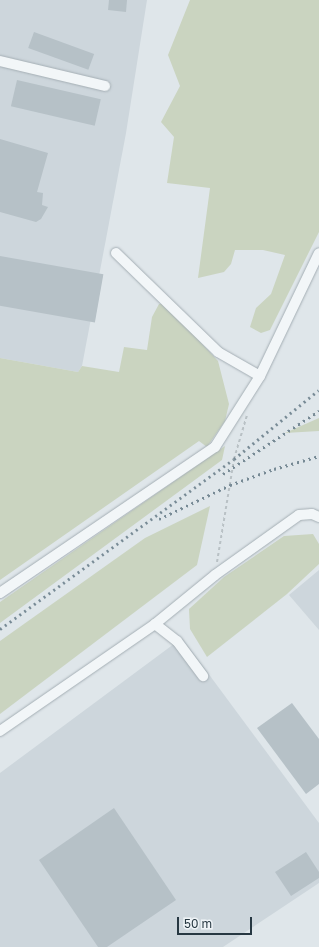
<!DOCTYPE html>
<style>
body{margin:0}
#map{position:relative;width:319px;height:947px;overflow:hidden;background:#dfe6ea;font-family:"Golos Text",sans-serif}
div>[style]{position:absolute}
.built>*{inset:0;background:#cdd6dc}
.green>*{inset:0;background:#cad4c0}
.building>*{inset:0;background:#b6c1c7;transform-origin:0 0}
.path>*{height:2px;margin-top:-1px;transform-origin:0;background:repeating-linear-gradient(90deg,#b9c1c5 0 3px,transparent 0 6px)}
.roads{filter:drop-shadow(0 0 1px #a4aeb4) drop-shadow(0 0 1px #a4aeb4)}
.minor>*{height:10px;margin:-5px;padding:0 5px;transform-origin:5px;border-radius:5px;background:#f2f6f8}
.rail>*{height:3px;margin-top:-1.5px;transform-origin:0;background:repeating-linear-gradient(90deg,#778a95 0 2px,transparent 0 6px)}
span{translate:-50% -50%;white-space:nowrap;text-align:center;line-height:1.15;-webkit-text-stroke:3px #eff4f7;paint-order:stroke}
.scale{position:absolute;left:177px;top:917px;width:75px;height:18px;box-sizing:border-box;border:2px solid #273842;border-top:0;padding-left:5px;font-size:12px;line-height:14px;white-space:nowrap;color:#273842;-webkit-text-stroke:3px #eff4f7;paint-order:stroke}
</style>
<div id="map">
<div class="built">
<div style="clip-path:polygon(0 0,147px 0,126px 133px,82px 366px,78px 372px,0 358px)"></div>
<div style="clip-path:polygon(319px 570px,319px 630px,289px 595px)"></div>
<div style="clip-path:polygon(182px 638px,319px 823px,319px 883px,223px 947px,0 947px,0 773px)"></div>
</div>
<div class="green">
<div style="clip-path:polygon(190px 0,319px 0,319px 232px,270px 330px,261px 333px,250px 327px,256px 308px,271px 294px,285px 255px,263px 250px,235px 250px,231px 264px,224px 272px,198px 278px,210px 188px,167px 183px,174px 137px,161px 122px,180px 86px,168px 55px)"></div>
<div style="clip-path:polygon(159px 304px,165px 304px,218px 361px,229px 404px,225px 421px,207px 447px,199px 441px,0 580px,0 358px,78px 372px,82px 366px,119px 372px,124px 347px,147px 350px,152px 317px)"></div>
<div style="clip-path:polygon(319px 418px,319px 431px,285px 433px)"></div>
<div style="clip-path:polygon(225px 446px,222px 460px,0 623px,0 602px)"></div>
<div style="clip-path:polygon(210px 506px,197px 565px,0 714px,0 641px,145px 538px)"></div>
<div style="clip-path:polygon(313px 534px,319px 544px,319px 564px,287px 594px,207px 657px,190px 629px,189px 609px,224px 577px,284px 536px)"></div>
</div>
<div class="building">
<div style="clip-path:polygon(109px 0,127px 0,126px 12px,108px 10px)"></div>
<div style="left:34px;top:32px;width:64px;height:17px;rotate:20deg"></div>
<div style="left:17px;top:80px;width:86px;height:27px;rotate:13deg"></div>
<div style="clip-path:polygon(0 139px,48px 153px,37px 192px,43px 193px,42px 205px,48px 207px,41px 219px,36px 222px,0 212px)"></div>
<div style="left:0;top:256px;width:105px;height:49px;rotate:10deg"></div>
<div style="clip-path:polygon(292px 703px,319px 739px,319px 784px,306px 794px,257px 728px)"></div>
<div style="clip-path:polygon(114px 808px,176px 900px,107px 947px,98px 947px,39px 860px)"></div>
<div style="clip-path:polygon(306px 852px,319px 872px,319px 878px,291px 896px,275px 872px)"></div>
</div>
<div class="path">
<div style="left:217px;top:562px;width:104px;rotate:-80.6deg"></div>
<div style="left:234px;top:459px;width:46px;rotate:-73.5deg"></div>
</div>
<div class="roads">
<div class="minor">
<div style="left:0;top:61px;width:108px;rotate:13.4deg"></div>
<div style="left:116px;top:253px;width:142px;rotate:44.1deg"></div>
<div style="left:218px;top:352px;width:48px;rotate:29.7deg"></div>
<div style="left:0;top:593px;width:260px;rotate:-34.2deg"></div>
<div style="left:215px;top:447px;width:84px;rotate:-57.6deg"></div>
<div style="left:260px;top:376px;width:136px;rotate:-64.4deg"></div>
<div style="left:155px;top:624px;width:28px;rotate:38deg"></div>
<div style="left:177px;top:641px;width:44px;rotate:53.4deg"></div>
<div style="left:0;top:731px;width:188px;rotate:-34.6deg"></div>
<div style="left:155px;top:624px;width:77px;rotate:-39.2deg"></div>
<div style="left:215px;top:575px;width:103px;rotate:-35.5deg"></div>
<div style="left:299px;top:515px;width:13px;rotate:-4deg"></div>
<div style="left:312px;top:514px;width:8px;rotate:23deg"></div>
</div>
</div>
<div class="rail">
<div style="left:223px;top:474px;width:115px;rotate:-33.3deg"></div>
<div style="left:159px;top:519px;width:79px;rotate:-25.6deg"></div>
<div style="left:230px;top:485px;width:47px;rotate:-20deg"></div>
<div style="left:274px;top:469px;width:47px;rotate:-16.1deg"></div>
<div style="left:0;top:629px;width:289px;rotate:-36deg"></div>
<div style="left:234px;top:459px;width:109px;rotate:-39.1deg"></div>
</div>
<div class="scale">50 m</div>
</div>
